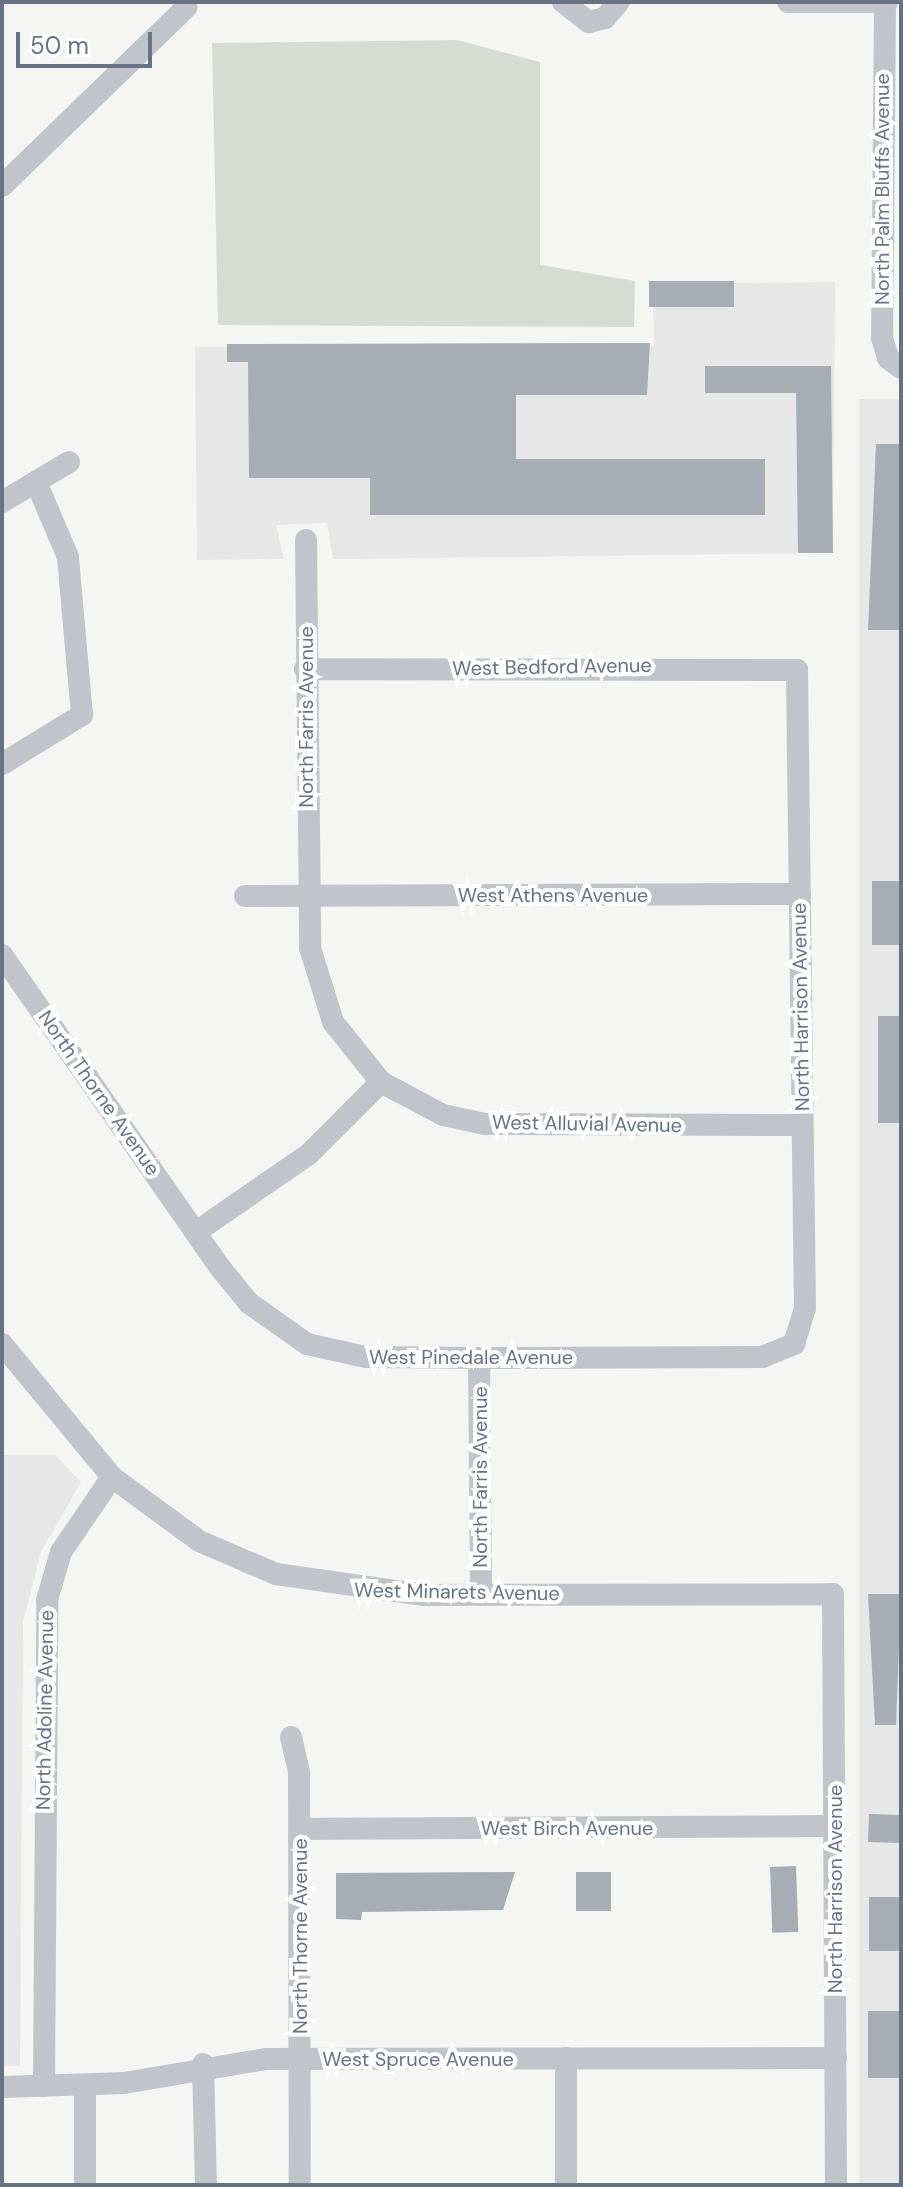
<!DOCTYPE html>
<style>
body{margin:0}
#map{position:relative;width:903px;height:2187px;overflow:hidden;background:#f5f6f3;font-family:"DM Sans",sans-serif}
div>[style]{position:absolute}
.built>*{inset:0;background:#e6e7e6;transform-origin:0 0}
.green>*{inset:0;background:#d6dcd4}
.building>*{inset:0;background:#a8adb4;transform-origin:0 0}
.minor>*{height:22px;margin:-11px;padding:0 11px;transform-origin:11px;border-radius:11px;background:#c1c4c8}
span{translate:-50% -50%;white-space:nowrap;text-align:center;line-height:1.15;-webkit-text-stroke:8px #fff;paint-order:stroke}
.street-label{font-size:20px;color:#677282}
.frame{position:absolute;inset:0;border:4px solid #677282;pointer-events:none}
.scale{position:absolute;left:16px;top:32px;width:136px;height:36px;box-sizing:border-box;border:4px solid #677282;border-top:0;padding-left:10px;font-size:24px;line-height:28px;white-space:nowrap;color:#677282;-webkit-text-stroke:6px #fff;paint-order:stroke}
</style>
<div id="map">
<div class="built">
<div style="clip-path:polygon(835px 282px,833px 553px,333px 559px,327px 523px,276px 525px,284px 559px,197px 560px,195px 347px,654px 346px,653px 284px)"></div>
<div style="left:859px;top:399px;width:42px;height:1786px"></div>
<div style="clip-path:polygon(2px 1455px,55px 1455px,81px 1482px,41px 1552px,23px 1622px,20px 2066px,2px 2066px)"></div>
</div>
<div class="green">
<div style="clip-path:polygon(457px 40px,540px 62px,540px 265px,635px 281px,634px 327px,218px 325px,212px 43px)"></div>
</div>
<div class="building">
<div style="left:649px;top:281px;width:85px;height:26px"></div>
<div style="clip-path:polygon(650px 343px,647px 395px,516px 395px,516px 459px,765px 459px,765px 515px,370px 515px,370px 478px,249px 478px,248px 362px,227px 362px,227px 344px)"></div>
<div style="clip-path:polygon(705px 366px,831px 366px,833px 553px,798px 553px,796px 393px,705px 393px)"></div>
<div style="clip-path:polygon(876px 444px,901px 444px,901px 630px,868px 630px)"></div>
<div style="left:872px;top:881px;width:29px;height:64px"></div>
<div style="left:878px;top:1016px;width:23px;height:107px"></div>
<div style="clip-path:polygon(868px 1594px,901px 1594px,896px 1725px,875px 1725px)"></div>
<div style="left:869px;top:1814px;width:32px;height:28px;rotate:2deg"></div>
<div style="left:796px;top:1866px;width:66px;height:26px;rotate:88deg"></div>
<div style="clip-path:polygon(515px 1872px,503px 1910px,362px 1912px,361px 1920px,336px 1919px,336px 1873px)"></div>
<div style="left:576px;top:1872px;width:35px;height:39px"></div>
<div style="left:869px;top:1897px;width:32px;height:54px"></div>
<div style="left:868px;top:2011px;width:33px;height:67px"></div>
</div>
<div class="minor">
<div style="left:563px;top:2px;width:33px;rotate:38deg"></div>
<div style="left:589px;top:22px;width:16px;rotate:-14deg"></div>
<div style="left:605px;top:18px;width:21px;rotate:-49deg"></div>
<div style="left:788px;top:2px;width:99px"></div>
<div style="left:885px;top:4px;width:334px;rotate:90.5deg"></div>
<div style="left:882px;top:338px;width:21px;rotate:73deg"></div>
<div style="left:888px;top:358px;width:16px;rotate:38deg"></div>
<div style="left:2px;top:186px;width:257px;rotate:-44.1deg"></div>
<div style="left:2px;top:502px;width:78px;rotate:-30.8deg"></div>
<div style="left:306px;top:540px;width:408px;rotate:89.4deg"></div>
<div style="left:310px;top:948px;width:77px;rotate:72.7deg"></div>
<div style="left:333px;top:1022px;width:77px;rotate:51.3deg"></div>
<div style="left:2px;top:764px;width:94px;rotate:-31.5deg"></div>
<div style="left:82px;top:715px;width:159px;rotate:-95.1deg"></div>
<div style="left:68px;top:557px;width:82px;rotate:-113.1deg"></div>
<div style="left:245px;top:896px;width:555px;rotate:-0.21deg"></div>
<div style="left:2px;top:955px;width:384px;rotate:55.1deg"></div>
<div style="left:222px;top:1270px;width:43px;rotate:50.7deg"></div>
<div style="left:249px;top:1303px;width:71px;rotate:35.3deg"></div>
<div style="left:307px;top:1344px;width:60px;rotate:12.4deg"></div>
<div style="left:366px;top:1357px;width:113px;rotate:0.5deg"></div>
<div style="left:479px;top:1358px;width:283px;rotate:-0.2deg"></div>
<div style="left:762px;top:1357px;width:35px;rotate:-22deg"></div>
<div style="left:794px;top:1344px;width:37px;rotate:-73deg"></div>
<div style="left:805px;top:1309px;width:639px;rotate:-90.72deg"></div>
<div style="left:797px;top:670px;width:492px;rotate:-179.9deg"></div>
<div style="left:196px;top:1232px;width:137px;rotate:-34.6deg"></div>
<div style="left:309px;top:1154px;width:102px;rotate:-45deg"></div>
<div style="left:381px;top:1082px;width:70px;rotate:28deg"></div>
<div style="left:443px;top:1115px;width:43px;rotate:12.1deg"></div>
<div style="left:485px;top:1124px;width:317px;rotate:0.2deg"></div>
<div style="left:2px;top:1344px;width:173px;rotate:50.4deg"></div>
<div style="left:112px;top:1477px;width:108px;rotate:36.3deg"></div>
<div style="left:199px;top:1541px;width:84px;rotate:23.2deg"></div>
<div style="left:276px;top:1574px;width:149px;rotate:8.1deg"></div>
<div style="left:424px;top:1595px;width:409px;rotate:-0.1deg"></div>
<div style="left:833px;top:1594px;width:591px;rotate:89.71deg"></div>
<div style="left:479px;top:1358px;width:237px;rotate:89.5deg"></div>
<div style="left:291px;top:1737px;width:37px;rotate:77deg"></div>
<div style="left:299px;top:1773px;width:412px;rotate:89.9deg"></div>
<div style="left:300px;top:1829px;width:535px;rotate:-0.32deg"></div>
<div style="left:566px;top:2058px;width:127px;rotate:90deg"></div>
<div style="left:203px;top:2064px;width:121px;rotate:88.6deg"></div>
<div style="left:44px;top:2086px;width:486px;rotate:-89.6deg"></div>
<div style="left:47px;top:1600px;width:50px;rotate:-73.7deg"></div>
<div style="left:61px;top:1552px;width:91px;rotate:-55.8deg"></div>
<div style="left:85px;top:2086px;width:99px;rotate:90deg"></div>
<div style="left:2px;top:2087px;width:122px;rotate:-1.9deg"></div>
<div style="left:124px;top:2083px;width:144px;rotate:-9.6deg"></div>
<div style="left:266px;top:2059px;width:570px;rotate:-0.1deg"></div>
</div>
<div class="street-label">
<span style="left:882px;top:189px;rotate:-90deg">North Palm Bluffs Avenue</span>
<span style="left:552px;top:667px;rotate:-1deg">West Bedford Avenue</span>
<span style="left:306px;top:717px;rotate:-90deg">North Farris Avenue</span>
<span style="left:553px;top:895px">West Athens Avenue</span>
<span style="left:801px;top:1007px;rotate:-91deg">North Harrison Avenue</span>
<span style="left:99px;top:1093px;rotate:55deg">North Thorne Avenue</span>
<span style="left:587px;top:1124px;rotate:1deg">West Alluvial Avenue</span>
<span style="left:471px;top:1357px">West Pinedale Avenue</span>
<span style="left:480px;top:1477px;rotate:-90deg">North Farris Avenue</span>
<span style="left:457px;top:1592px;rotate:1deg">West Minarets Avenue</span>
<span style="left:45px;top:1710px;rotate:-89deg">North Adoline Avenue</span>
<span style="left:567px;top:1828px">West Birch Avenue</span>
<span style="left:835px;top:1889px;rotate:-90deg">North Harrison Avenue</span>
<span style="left:300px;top:1936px;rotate:-90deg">North Thorne Avenue</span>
<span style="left:418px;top:2059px">West Spruce Avenue</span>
</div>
<div class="frame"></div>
<div class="scale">50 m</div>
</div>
